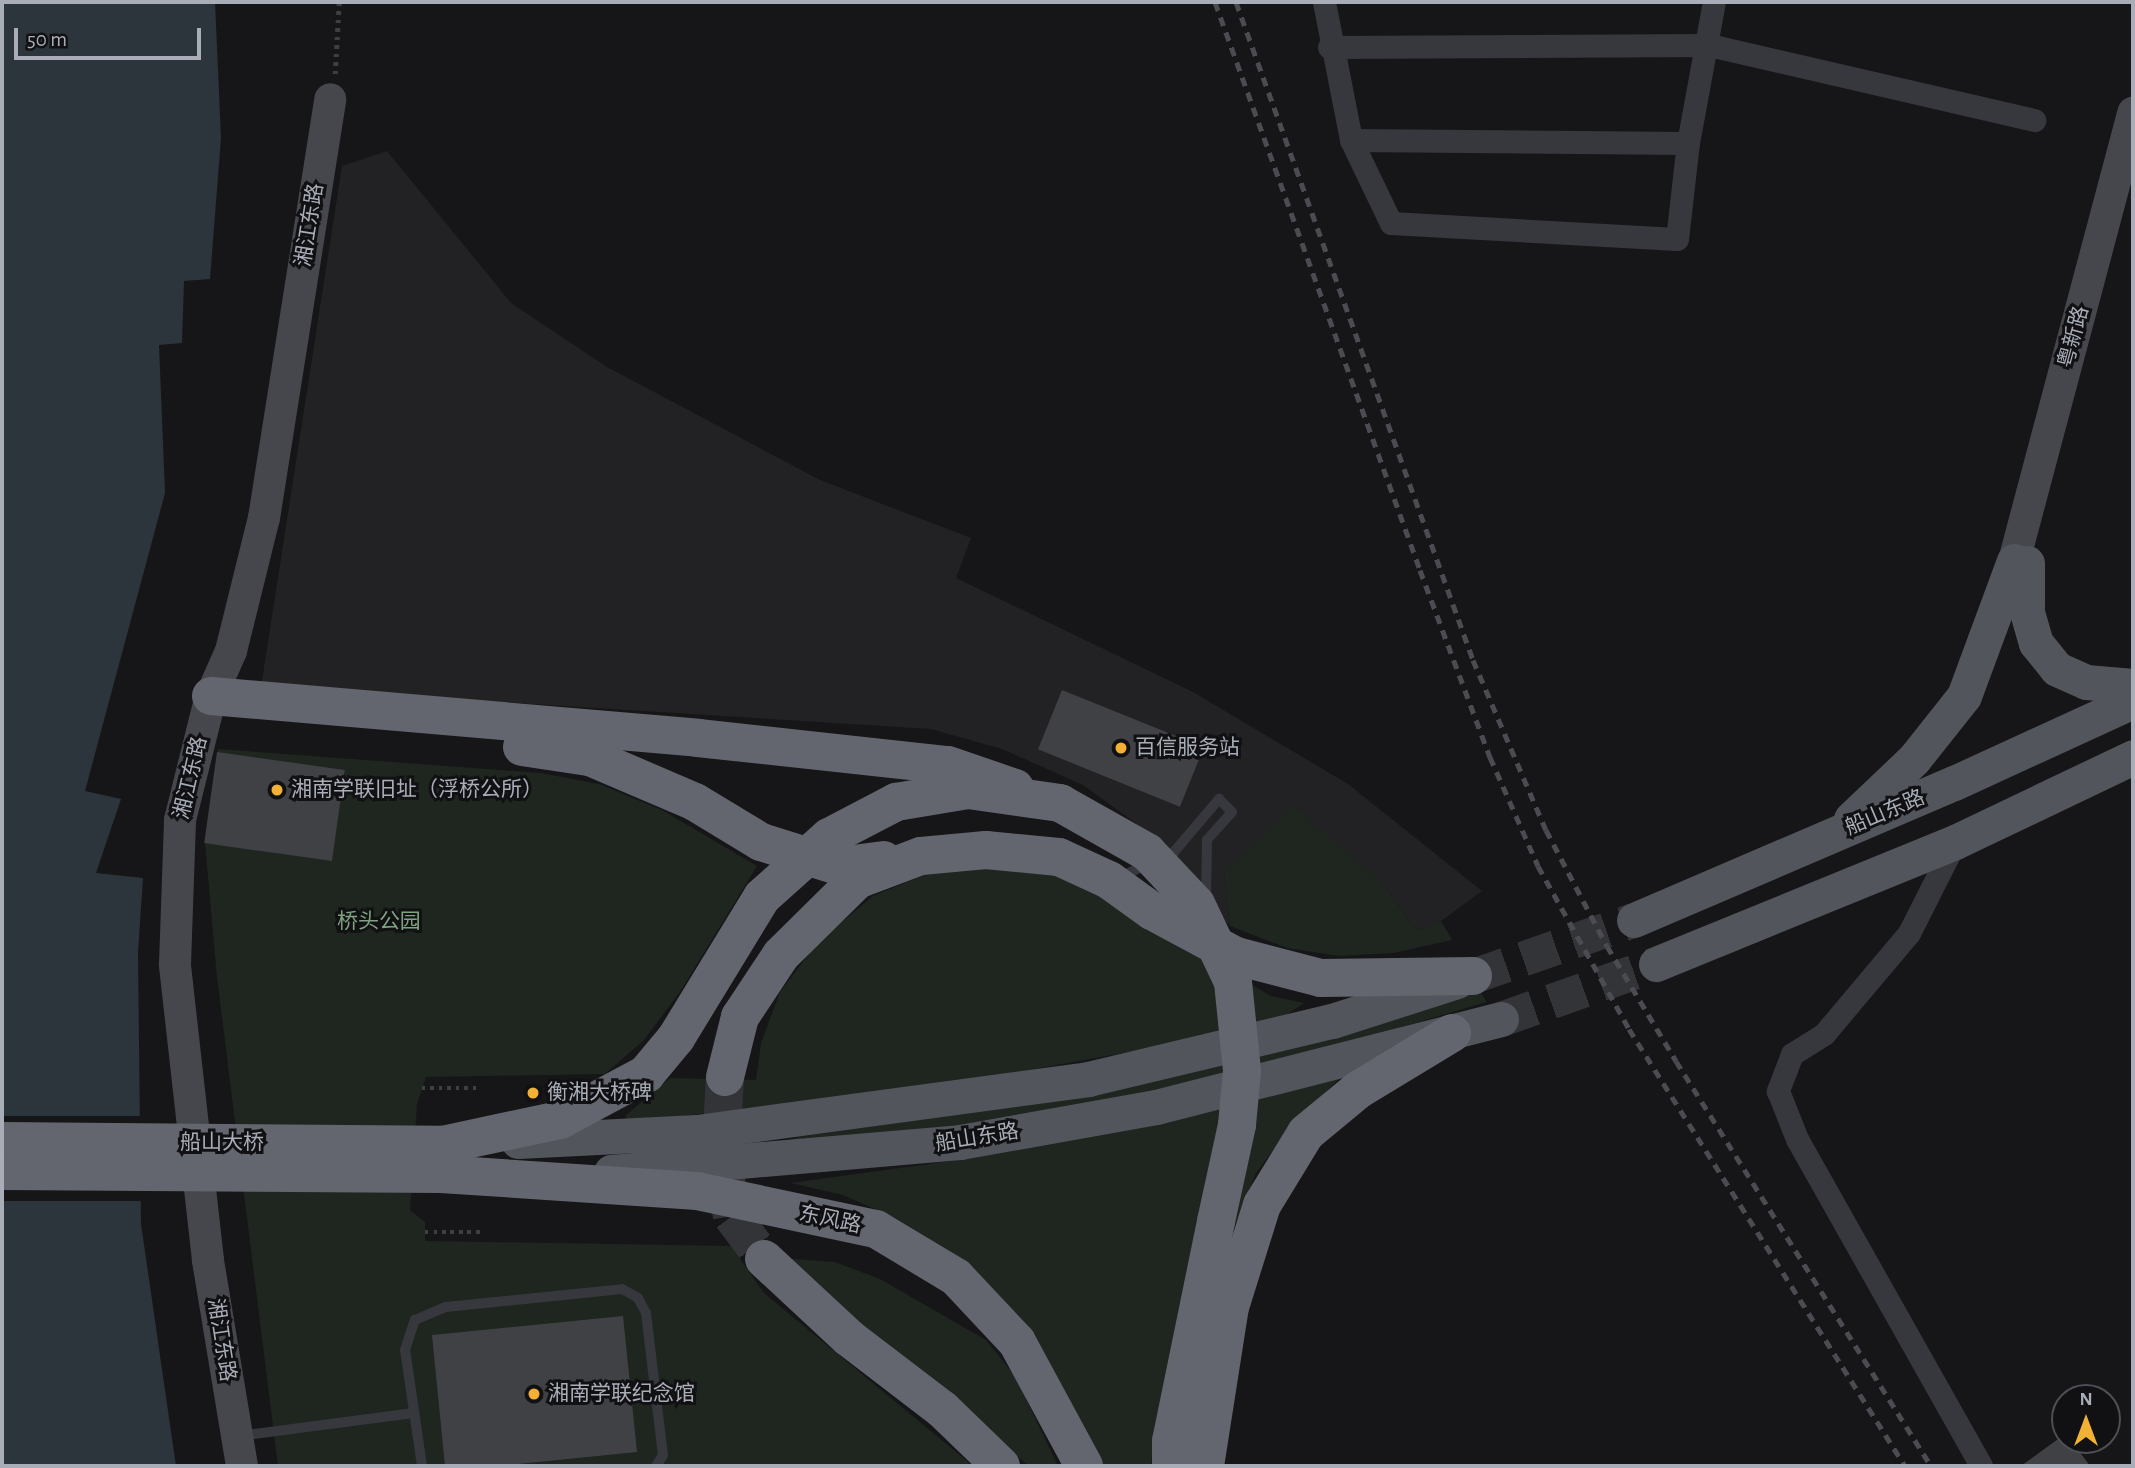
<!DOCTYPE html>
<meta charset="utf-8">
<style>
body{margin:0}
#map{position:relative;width:2135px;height:1468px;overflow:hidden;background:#161618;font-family:"Alegreya Sans","Noto Sans SC",sans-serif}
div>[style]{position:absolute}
.built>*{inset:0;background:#222225}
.green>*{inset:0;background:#1e261f}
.water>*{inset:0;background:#2c353c}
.pier>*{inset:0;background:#161618;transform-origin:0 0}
.building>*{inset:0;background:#404145;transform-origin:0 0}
.primary-tunnel>*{height:35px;margin-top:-17.5px;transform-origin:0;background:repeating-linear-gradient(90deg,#333438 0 35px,transparent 0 53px)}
.highway-tunnel>*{height:38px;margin-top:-19px;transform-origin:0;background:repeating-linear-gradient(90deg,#333438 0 38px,transparent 0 57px)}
.path>*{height:4.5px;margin-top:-2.25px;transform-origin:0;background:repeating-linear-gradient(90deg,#3d3f44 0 3.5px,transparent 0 8.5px)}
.lane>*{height:10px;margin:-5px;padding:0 5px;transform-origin:5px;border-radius:5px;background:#37383d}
.street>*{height:23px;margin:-11.5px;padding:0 11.5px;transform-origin:11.5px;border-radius:11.5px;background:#37383d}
.secondary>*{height:32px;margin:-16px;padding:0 16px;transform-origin:16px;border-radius:16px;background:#45474d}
.primary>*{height:35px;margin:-17.5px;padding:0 17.5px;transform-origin:17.5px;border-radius:17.5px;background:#53555c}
.highway>*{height:38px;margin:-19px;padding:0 19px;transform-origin:19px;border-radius:19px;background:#63666e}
.rail>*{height:5px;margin-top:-2.5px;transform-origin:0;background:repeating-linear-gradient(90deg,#4a4c52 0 9px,transparent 0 16px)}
.highway-bridge>*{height:38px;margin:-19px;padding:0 19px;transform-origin:19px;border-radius:19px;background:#63666e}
.dots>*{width:19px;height:19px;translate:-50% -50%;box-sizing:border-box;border:4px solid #111113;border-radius:50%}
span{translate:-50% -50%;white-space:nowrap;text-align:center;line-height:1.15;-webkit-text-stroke:6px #111113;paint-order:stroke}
.street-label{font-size:21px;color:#a8adb8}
.poi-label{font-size:21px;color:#a8adb8}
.left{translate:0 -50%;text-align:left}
.park-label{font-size:21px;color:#7fa381}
.frame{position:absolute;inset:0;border:4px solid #a8adb8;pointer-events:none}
.north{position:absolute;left:2051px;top:1384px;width:70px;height:70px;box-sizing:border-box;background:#111113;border:2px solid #4d4f55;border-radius:50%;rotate:0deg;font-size:19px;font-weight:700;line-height:28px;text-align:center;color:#a8adb8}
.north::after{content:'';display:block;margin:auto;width:24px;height:32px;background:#f2b134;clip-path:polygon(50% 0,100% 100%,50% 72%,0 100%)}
.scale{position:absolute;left:14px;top:28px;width:187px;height:32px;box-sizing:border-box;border:4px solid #a8adb8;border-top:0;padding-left:9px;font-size:21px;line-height:24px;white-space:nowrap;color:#a8adb8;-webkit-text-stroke:5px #111113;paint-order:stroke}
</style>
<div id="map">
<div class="built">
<div style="clip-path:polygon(387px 151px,511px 303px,607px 367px,820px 480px,971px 538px,956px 578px,1193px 692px,1348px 784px,1482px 891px,1441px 921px,1416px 930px,1379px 879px,1224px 873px,1230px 926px,1141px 827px,1083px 785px,1002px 749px,931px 729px,261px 687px,342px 166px)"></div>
</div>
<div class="green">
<div style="clip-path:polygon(218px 749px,541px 773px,599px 784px,662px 810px,757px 866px,680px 992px,643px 1041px,605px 1074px,426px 1077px,417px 1104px,410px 1210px,425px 1222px,425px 1241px,731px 1246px,764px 1293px,973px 1466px,278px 1466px,217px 977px,205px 843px)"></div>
<div style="clip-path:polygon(1294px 806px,1379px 879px,1416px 930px,1441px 921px,1452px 940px,1393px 953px,1339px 956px,1287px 948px,1230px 926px,1224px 873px)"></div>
<div style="clip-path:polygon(992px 865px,1061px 874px,1271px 996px,1304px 1003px,1285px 1016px,1146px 1049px,939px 1086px,631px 1122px,625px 1116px,670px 1078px,756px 1080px,761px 1043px,780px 992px,818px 942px,873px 896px,927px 874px)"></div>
<div style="clip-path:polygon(1478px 989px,1487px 1002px,1275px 1064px,1004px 1125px,786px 1142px,798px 1137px,999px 1108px)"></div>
<div style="clip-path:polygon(1346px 1072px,1291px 1126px,1256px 1173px,1155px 1423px,1151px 1466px,1094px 1466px,953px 1253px,895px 1218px,843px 1195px,791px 1183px,973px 1158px,1122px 1129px)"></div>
<div style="clip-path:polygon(780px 1258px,835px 1262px,880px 1279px,986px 1340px,1015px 1376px,1058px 1466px,1029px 1466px)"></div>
</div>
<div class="water">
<div style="clip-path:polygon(2px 2px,215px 2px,221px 138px,210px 279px,184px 281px,182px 343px,159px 345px,165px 493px,85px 791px,121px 799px,96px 873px,143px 878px,138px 953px,141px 1224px,176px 1466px,2px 1466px)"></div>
</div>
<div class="pier">
<div style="left:2px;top:1116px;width:141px;height:85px"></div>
</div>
<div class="building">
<div style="left:1062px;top:690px;width:153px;height:64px;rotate:22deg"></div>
<div style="left:217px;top:752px;width:129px;height:92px;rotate:8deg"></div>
<div style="clip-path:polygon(623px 1316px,637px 1452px,499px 1466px,445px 1466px,432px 1335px)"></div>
<div style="clip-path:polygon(2065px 1434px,2065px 1440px,2071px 1440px,2090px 1466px,2021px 1466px)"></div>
</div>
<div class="primary-tunnel">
<div style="left:1473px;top:976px;width:170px;rotate:-19.2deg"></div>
<div style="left:1501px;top:1019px;width:164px;rotate:-19.5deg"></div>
</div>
<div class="highway-tunnel">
<div style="left:725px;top:1077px;width:72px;rotate:93.2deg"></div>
<div style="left:721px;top:1149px;width:68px;rotate:80.7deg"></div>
<div style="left:732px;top:1216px;width:54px;rotate:53.3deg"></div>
</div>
<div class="path">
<div style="left:335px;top:74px;width:72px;rotate:-86.8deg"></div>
<div style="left:422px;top:1088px;width:59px"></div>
<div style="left:425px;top:1232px;width:55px"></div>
</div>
<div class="lane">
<div style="left:1120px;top:877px;width:60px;rotate:-24.8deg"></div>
<div style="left:1174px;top:852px;width:70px;rotate:-49.7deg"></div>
<div style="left:1219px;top:799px;width:18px;rotate:45deg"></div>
<div style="left:1232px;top:812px;width:38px;rotate:132deg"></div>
<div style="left:1207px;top:840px;width:55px;rotate:91deg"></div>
<div style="left:239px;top:1436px;width:176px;rotate:-7.5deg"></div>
<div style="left:422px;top:1466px;width:117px;rotate:-98.3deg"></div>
<div style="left:405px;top:1350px;width:32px;rotate:-72deg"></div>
<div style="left:415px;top:1320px;width:34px;rotate:-23deg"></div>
<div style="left:446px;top:1307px;width:177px;rotate:-5.8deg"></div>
<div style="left:622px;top:1289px;width:18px;rotate:29deg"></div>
<div style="left:638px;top:1298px;width:17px;rotate:62deg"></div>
<div style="left:646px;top:1313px;width:143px;rotate:83.2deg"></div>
<div style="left:663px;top:1455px;width:13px;rotate:122deg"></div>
</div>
<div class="street">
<div style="left:1324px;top:2px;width:141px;rotate:78.9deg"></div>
<div style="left:1351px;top:140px;width:92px;rotate:64.3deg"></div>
<div style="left:1391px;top:223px;width:286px;rotate:3.2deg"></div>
<div style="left:1677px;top:239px;width:97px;rotate:-83.5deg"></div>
<div style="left:1688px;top:143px;width:143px;rotate:-79.6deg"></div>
<div style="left:1329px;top:47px;width:380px;rotate:-0.3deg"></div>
<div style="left:1709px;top:45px;width:334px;rotate:13deg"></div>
<div style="left:1351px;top:140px;width:337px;rotate:0.5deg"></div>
<div style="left:1955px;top:842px;width:102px;rotate:116.8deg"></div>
<div style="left:1909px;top:933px;width:132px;rotate:130.1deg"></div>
<div style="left:1824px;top:1034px;width:38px;rotate:148deg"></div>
<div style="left:1792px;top:1054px;width:40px;rotate:111deg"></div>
<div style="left:1778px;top:1091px;width:52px;rotate:68.4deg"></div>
<div style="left:1797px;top:1139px;width:375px;rotate:60.6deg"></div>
</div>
<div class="secondary">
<div style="left:2014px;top:561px;width:464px;rotate:-75.1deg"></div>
<div style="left:242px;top:1466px;width:209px;rotate:-99.4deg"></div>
<div style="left:208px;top:1260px;width:298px;rotate:-96.4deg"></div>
<div style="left:175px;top:964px;width:144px;rotate:-88deg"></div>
<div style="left:180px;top:820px;width:128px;rotate:-76deg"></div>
<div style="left:211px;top:696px;width:49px;rotate:-66deg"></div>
<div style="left:231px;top:651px;width:137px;rotate:-76.1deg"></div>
<div style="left:264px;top:518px;width:424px;rotate:-81deg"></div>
</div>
<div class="primary">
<div style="left:2027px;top:563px;width:49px;rotate:90deg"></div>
<div style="left:2027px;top:612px;width:32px;rotate:74deg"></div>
<div style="left:2036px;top:643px;width:33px;rotate:51deg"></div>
<div style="left:2057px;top:669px;width:32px;rotate:24deg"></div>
<div style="left:2086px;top:682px;width:47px;rotate:4.9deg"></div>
<div style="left:1851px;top:819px;width:87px;rotate:-43.6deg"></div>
<div style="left:1914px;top:759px;width:80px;rotate:-51.6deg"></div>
<div style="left:1964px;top:696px;width:144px;rotate:-69.7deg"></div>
<div style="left:1634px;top:920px;width:348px;rotate:-23.2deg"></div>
<div style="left:1954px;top:783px;width:197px;rotate:-24.6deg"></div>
<div style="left:1656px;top:964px;width:323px;rotate:-22.2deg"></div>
<div style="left:1955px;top:842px;width:197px;rotate:-25.5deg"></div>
<div style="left:518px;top:1141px;width:179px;rotate:-2.9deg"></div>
<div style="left:697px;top:1132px;width:395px;rotate:-7.7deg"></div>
<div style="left:1088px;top:1079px;width:251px;rotate:-13.4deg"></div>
<div style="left:1332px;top:1021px;width:131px;rotate:-17.7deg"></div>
<div style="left:611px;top:1172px;width:350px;rotate:-4.9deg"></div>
<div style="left:960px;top:1142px;width:199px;rotate:-10.1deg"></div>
<div style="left:1156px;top:1107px;width:356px;rotate:-14.3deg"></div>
</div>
<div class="highway">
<div style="left:211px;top:696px;width:489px;rotate:4.9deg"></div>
<div style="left:698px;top:738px;width:251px;rotate:6.2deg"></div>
<div style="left:948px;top:765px;width:71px;rotate:18.9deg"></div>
<div style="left:522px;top:747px;width:69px;rotate:8.4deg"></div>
<div style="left:590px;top:757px;width:114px;rotate:23.2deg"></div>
<div style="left:695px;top:802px;width:77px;rotate:31.2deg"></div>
<div style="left:761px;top:842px;width:81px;rotate:17.3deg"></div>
<div style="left:838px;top:866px;width:46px;rotate:-7.4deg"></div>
<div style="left:725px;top:1077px;width:62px;rotate:-76deg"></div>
<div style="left:740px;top:1017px;width:74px;rotate:-56.5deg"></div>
<div style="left:781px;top:955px;width:107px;rotate:-44.6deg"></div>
<div style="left:857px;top:880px;width:68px;rotate:-20.6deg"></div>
<div style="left:921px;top:856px;width:65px;rotate:-5.3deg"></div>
<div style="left:986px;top:850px;width:73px;rotate:5.5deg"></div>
<div style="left:1059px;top:857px;width:55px;rotate:24.7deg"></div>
<div style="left:1109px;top:880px;width:53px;rotate:35.8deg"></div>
<div style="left:1152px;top:911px;width:95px;rotate:28.2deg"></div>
<div style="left:1236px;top:956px;width:88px;rotate:14.5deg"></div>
<div style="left:1321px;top:978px;width:152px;rotate:-0.8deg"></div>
<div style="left:442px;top:1145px;width:121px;rotate:-12deg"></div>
<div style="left:560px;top:1120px;width:98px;rotate:-28.1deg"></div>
<div style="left:441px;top:1174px;width:257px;rotate:3.8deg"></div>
<div style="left:697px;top:1191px;width:183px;rotate:12deg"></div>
<div style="left:876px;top:1229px;width:93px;rotate:31deg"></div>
<div style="left:956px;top:1277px;width:89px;rotate:46.8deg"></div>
<div style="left:1017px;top:1342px;width:141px;rotate:61.6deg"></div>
<div style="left:764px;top:1259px;width:116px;rotate:42.9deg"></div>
<div style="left:849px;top:1338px;width:117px;rotate:37.4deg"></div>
<div style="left:942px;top:1409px;width:82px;rotate:44deg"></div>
<div style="left:1171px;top:1466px;width:25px;rotate:-90deg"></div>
<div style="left:1171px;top:1441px;width:225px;rotate:-78.4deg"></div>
<div style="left:1205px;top:1466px;width:161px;rotate:-81.1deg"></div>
<div style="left:1230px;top:1307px;width:107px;rotate:-72.6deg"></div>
<div style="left:1262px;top:1205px;width:84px;rotate:-58.6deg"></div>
<div style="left:1306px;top:1133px;width:67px;rotate:-39.6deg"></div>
<div style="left:1358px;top:1090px;width:110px;rotate:-31.2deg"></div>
</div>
<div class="rail">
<div style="left:1215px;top:2px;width:604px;rotate:70.15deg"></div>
<div style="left:1420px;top:570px;width:200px;rotate:69.5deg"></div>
<div style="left:1490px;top:757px;width:119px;rotate:66.2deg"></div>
<div style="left:1538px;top:866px;width:187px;rotate:60.8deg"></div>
<div style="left:1629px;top:1029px;width:517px;rotate:57.72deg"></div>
<div style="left:1236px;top:2px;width:699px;rotate:70.19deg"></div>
<div style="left:1473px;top:660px;width:185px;rotate:66.8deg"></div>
<div style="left:1546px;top:830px;width:131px;rotate:62.3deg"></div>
<div style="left:1607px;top:946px;width:134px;rotate:59deg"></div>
<div style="left:1676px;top:1061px;width:479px;rotate:57.8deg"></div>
</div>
<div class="highway-bridge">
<div style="left:646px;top:1074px;width:47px;rotate:-50.2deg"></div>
<div style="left:676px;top:1038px;width:165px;rotate:-58.6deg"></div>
<div style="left:762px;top:897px;width:90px;rotate:-41.8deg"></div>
<div style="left:829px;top:837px;width:76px;rotate:-27.6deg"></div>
<div style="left:896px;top:802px;width:73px;rotate:-9.5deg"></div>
<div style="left:968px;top:790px;width:93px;rotate:8deg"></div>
<div style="left:1060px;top:803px;width:100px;rotate:29.4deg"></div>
<div style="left:1147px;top:852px;width:71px;rotate:46.7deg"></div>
<div style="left:1196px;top:904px;width:86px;rotate:64.6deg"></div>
<div style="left:1233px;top:982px;width:89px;rotate:84.2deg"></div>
<div style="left:1242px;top:1071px;width:54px;rotate:95.3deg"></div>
<div style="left:1237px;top:1125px;width:98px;rotate:102.3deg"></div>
<div style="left:2px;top:1141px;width:440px;rotate:0.5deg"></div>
<div style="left:2px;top:1171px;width:439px;rotate:0.4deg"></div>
</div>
<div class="dots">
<div style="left:1121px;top:748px;background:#f2b134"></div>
<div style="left:277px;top:790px;background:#f2b134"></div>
<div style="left:533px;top:1093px;background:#f2b134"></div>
<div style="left:534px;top:1394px;background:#f2b134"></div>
</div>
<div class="street-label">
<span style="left:310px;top:225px;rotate:-81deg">湘江东路</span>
<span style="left:2074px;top:337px;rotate:-75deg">粤新路</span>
<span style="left:191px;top:778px;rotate:-77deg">湘江东路</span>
<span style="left:1885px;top:813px;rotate:-23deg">船山东路</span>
<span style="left:977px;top:1138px;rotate:-9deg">船山东路</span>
<span style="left:222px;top:1143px">船山大桥</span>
<span style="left:830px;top:1220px;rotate:12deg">东风路</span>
<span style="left:221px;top:1340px;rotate:81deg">湘江东路</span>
</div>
<div class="poi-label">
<span class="left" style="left:1135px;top:748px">百信服务站</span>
<span class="left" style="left:291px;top:790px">湘南学联旧址（浮桥公所）</span>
<span class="left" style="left:547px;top:1093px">衡湘大桥碑</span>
<span class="left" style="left:548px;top:1394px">湘南学联纪念馆</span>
</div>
<div class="park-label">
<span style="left:379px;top:922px">桥头公园</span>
</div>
<div class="frame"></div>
<div class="north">N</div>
<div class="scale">50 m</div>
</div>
